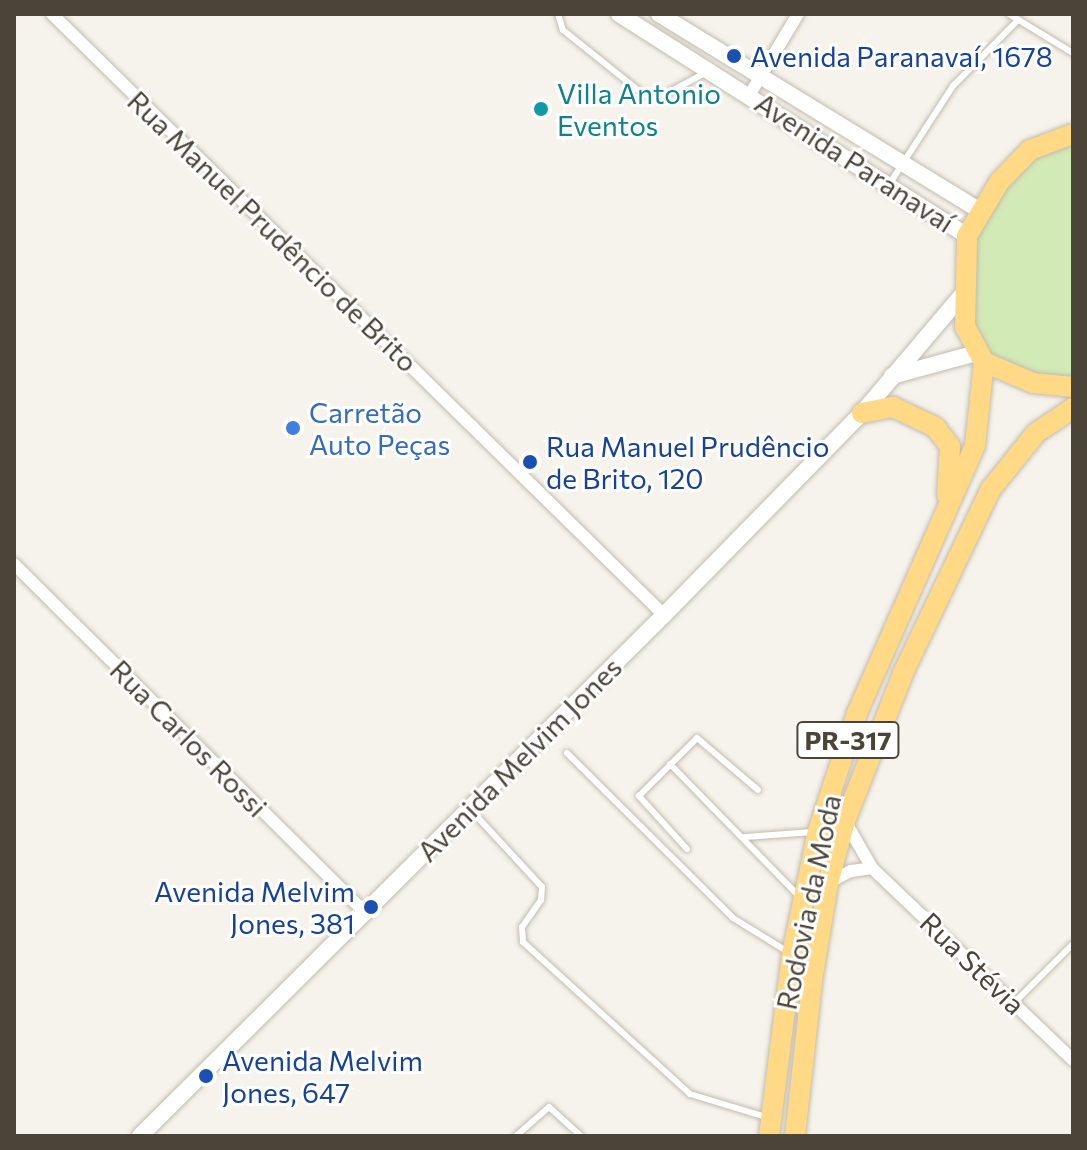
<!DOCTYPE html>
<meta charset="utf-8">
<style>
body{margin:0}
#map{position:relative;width:1087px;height:1150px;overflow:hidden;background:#f6f3ec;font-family:Commissioner,sans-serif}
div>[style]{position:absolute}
.green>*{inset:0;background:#d2eab5}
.roads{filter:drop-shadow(0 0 2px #c2bbae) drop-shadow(0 0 2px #c2bbae)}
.service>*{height:6px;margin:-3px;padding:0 3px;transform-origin:3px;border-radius:3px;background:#fff}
.minor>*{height:12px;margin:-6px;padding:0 6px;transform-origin:6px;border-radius:6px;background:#fff}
.tertiary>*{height:16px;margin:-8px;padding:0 8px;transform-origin:8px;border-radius:8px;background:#fff}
.trunk>*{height:20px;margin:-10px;padding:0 10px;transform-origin:10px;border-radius:10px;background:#ffd985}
.dots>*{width:22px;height:22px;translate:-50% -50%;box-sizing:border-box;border:4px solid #fff;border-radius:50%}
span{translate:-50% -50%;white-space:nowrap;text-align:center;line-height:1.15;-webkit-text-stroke:6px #fff;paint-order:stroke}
.shield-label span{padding:2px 6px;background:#fff;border:2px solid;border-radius:6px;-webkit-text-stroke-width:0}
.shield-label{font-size:26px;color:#4b4439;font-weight:700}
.transit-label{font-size:28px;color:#164399}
.left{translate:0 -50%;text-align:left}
.right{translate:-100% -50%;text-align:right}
.culture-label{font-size:28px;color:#0d838f}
.street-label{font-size:28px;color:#4b4439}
.shop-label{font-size:28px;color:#366cbe}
.frame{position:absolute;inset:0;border:16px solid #4b4439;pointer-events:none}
</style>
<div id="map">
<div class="green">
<div style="clip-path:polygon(1073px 134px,1073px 387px,983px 361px,962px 295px,963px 266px,999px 182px)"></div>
</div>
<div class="roads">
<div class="service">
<div style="left:558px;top:14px;width:17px;rotate:73deg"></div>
<div style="left:563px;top:30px;width:104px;rotate:38.7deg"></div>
<div style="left:644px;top:95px;width:18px;rotate:3deg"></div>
<div style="left:662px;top:96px;width:49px;rotate:-28.1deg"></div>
<div style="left:1009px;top:14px;width:75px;rotate:31.4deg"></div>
<div style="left:890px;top:183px;width:116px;rotate:-57deg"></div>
<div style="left:953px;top:86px;width:93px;rotate:-45.4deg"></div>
<div style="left:567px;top:753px;width:234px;rotate:44.8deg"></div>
<div style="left:733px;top:918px;width:65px;rotate:31.7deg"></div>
<div style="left:670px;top:764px;width:185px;rotate:45.7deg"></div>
<div style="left:470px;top:809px;width:106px;rotate:47.3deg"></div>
<div style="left:542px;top:887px;width:13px;rotate:94deg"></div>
<div style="left:541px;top:900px;width:33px;rotate:125deg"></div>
<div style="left:522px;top:927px;width:15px;rotate:86deg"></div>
<div style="left:523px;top:942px;width:226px;rotate:42.3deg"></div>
<div style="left:690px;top:1094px;width:79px;rotate:16.8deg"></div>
<div style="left:745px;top:837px;width:68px;rotate:-4.2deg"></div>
<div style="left:687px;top:849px;width:72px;rotate:-132.2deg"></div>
<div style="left:639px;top:796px;width:82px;rotate:-45deg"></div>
<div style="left:697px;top:738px;width:80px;rotate:40.4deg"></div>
<div style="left:1015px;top:1002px;width:82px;rotate:-45deg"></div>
<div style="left:516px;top:1136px;width:44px;rotate:-41.3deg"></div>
<div style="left:549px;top:1107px;width:43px;rotate:42.2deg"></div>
</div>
<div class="minor">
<div style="left:52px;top:14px;width:858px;rotate:44.48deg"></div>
<div style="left:750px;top:94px;width:93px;rotate:-59deg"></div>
<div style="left:14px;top:564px;width:494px;rotate:44.8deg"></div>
<div style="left:845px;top:821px;width:54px;rotate:60.1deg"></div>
<div style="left:872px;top:868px;width:278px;rotate:43.7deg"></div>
<div style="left:828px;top:883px;width:26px;rotate:-28deg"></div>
<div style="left:851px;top:871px;width:21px;rotate:-8deg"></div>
</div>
<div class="tertiary">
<div style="left:619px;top:14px;width:413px;rotate:32.5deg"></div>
<div style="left:659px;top:14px;width:377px;rotate:31.5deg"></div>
<div style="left:892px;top:376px;width:87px;rotate:-15.3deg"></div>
<div style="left:140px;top:1136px;width:739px;rotate:-44.84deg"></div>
<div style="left:664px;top:615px;width:283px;rotate:-45.6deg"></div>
<div style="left:862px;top:413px;width:155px;rotate:-49.7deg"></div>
</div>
<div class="trunk">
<div style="left:984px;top:362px;width:40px;rotate:-118deg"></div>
<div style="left:965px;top:327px;width:91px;rotate:-88.7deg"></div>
<div style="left:967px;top:236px;width:63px;rotate:-59.3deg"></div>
<div style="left:999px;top:182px;width:45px;rotate:-45.9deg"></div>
<div style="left:1030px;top:150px;width:46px;rotate:-20.4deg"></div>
<div style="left:984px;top:362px;width:53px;rotate:23.2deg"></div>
<div style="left:1033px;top:383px;width:40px;rotate:5.7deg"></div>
<div style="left:862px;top:413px;width:32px;rotate:-11deg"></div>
<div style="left:893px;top:407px;width:47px;rotate:25.5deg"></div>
<div style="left:935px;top:427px;width:24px;rotate:52deg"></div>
<div style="left:950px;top:446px;width:49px;rotate:93.5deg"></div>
<div style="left:769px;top:1136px;width:183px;rotate:-82.8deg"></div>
<div style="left:792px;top:954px;width:126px;rotate:-78.1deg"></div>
<div style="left:818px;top:831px;width:124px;rotate:-71.7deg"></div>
<div style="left:857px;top:713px;width:293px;rotate:-66.2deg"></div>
<div style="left:975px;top:445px;width:83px;rotate:-83.8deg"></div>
<div style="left:795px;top:1136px;width:156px;rotate:-83.7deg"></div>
<div style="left:812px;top:981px;width:99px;rotate:-80.7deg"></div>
<div style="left:828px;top:883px;width:64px;rotate:-74.7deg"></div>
<div style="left:845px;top:821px;width:161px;rotate:-68.5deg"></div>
<div style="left:904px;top:671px;width:202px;rotate:-64.5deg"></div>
<div style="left:991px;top:489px;width:72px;rotate:-51.2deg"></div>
<div style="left:1036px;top:433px;width:45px;rotate:-34deg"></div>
</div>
</div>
<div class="dots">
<div style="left:734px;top:56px;background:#1a4fb4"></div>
<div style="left:541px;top:109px;background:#0f9aa8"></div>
<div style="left:293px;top:428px;background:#3f7fe0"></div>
<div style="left:530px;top:462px;background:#1a4fb4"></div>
<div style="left:371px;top:907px;background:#1a4fb4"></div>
<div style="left:206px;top:1076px;background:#1a4fb4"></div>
</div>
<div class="shield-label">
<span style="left:848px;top:740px">PR-317</span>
</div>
<div class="transit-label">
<span class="left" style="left:750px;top:56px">Avenida Paranavaí, 1678</span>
<span class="left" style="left:546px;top:462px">Rua Manuel Prudêncio<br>de Brito, 120</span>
<span class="right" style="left:355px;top:907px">Avenida Melvim<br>Jones, 381</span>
<span class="left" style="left:222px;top:1076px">Avenida Melvim<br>Jones, 647</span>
</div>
<div class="culture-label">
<span class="left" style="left:557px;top:109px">Villa Antonio<br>Eventos</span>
</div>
<div class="street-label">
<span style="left:855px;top:162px;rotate:33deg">Avenida Paranavaí</span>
<span style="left:273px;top:231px;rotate:44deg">Rua Manuel Prudêncio de Brito</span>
<span style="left:189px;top:738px;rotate:45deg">Rua Carlos Rossi</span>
<span style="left:519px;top:759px;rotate:-45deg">Avenida Melvim Jones</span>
<span style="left:808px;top:902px;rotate:-78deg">Rodovia da Moda</span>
<span style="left:973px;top:963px;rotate:44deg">Rua Stévia</span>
</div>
<div class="shop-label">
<span class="left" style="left:309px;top:428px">Carretão<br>Auto Peças</span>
</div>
<div class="frame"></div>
</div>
